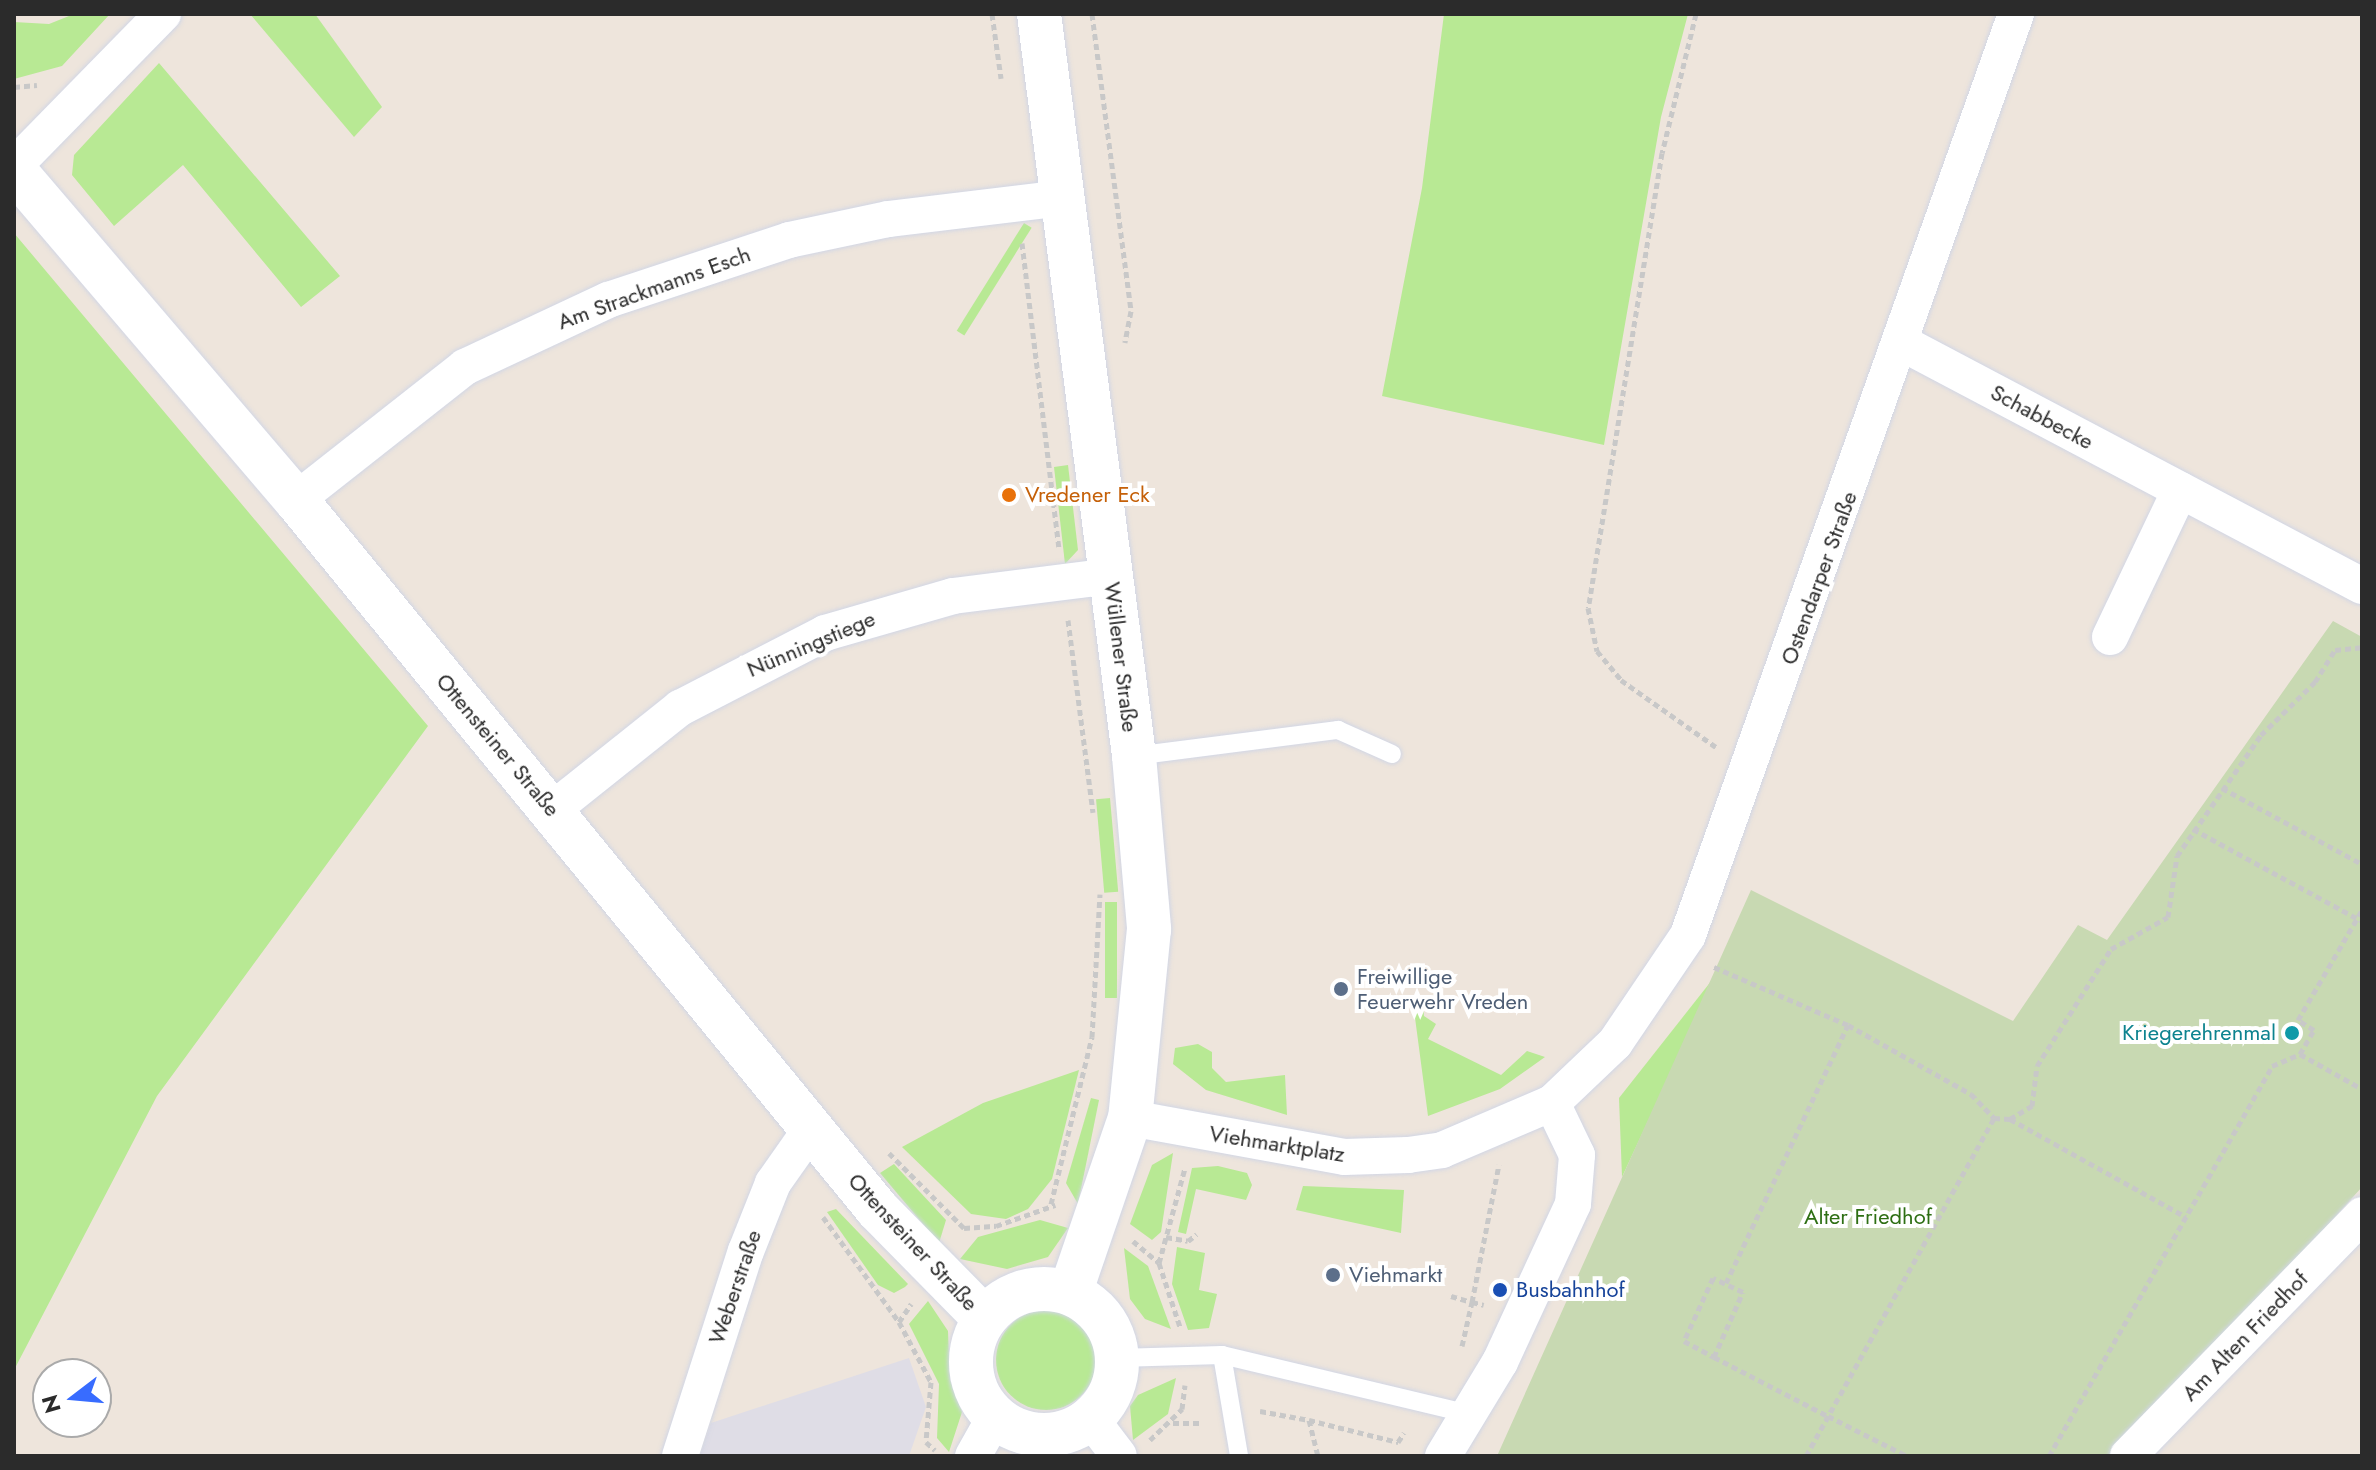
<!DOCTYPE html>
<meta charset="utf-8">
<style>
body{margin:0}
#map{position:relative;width:2376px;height:1470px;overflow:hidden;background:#eee5dc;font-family:Jost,sans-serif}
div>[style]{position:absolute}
.industrial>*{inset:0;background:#dfdde6}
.green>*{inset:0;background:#b8e994;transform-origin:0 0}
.round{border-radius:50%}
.cemetery>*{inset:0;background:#c8d9b2}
.path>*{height:5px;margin-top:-2.5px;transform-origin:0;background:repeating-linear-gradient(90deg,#c8c8c8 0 6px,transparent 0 10px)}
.roads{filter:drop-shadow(0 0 2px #d1d6e5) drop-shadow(0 0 2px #d1d6e5)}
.lane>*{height:18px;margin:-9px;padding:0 9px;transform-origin:9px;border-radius:9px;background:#fff}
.street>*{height:36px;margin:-18px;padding:0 18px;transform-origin:18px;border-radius:18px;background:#fff}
.secondary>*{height:44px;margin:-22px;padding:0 22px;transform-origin:22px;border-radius:22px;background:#fff}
.secondary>.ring{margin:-22px;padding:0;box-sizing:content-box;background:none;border:44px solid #fff;border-radius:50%}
.dots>*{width:22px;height:22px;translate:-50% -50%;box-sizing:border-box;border:4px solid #fff;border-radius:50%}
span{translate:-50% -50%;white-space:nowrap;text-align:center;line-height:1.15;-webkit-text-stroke:8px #fff;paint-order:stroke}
.street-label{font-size:22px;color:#2b2b2b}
.food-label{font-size:22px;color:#c56008}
.left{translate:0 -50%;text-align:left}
.service-label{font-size:22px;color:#4e5e75}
.culture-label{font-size:22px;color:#0d838f}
.right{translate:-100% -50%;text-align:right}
.park-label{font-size:22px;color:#2e6f14}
.transit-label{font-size:22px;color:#164399}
.frame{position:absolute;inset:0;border:16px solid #2b2b2b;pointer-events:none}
.north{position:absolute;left:32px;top:1358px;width:80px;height:80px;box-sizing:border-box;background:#fff;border:2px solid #aaa;border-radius:50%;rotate:254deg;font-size:22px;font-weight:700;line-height:32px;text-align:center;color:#2b2b2b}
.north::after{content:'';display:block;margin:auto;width:28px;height:36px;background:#386cff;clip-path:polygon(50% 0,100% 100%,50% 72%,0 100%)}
</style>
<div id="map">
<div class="industrial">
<div style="clip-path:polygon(909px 1358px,926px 1407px,909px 1456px,700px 1456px,711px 1423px)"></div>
</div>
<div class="green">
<div style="clip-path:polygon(74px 14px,110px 14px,62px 66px,14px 79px,14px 22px,49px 24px)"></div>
<div style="clip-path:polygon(250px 14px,315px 14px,382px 107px,354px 137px)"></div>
<div style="clip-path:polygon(1444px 14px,1688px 14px,1661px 117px,1604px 445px,1382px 396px,1422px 188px)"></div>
<div style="clip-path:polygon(159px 63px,340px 276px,301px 307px,183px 165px,114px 226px,72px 175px,74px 155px)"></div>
<div style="left:1024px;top:223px;width:9px;height:127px;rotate:32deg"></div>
<div style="clip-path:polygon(14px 233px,428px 726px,157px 1096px,14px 1370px)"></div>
<div style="clip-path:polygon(1068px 465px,1078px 550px,1065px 564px,1054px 467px)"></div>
<div style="left:1110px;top:798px;width:94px;height:14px;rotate:85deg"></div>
<div style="left:1105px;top:902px;width:12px;height:96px"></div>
<div style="clip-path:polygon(1716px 975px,1622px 1177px,1619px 1098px)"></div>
<div style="clip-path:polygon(1412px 995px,1422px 995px,1424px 1016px,1436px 1024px,1428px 1039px,1501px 1075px,1527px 1051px,1545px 1057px,1500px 1089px,1428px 1116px)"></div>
<div style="clip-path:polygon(1198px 1044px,1212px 1052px,1212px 1068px,1226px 1082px,1285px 1075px,1287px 1115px,1206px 1090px,1173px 1064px,1175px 1048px)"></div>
<div style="clip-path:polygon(1079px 1070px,1052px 1179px,1028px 1209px,1006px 1219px,971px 1214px,902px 1147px,983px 1103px)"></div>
<div style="clip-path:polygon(1091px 1098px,1099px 1100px,1078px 1204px,1066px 1183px)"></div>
<div style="clip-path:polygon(1173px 1153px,1161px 1232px,1152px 1240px,1130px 1224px,1152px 1165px)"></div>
<div style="clip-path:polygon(894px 1164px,946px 1220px,939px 1243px,880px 1173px)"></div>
<div style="clip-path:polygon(1218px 1166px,1247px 1173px,1252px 1185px,1246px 1200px,1196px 1189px,1186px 1234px,1178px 1232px,1192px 1168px)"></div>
<div style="clip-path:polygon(1303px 1186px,1404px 1190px,1401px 1233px,1296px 1210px)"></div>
<div style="clip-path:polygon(836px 1209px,908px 1284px,905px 1287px,894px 1293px,878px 1285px,827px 1212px)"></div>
<div style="clip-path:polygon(1040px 1220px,1068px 1228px,1048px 1257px,1007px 1269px,960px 1259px,978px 1237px)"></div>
<div style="clip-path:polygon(1177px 1247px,1205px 1253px,1199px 1290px,1217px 1294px,1209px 1328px,1188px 1330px,1172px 1284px)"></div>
<div style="clip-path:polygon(1124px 1248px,1148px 1266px,1171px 1329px,1145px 1319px,1130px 1299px)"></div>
<div style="clip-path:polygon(928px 1301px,948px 1331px,950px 1380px,962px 1412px,949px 1452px,937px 1438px,939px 1384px,909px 1324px)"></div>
<div class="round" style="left:996px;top:1310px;width:100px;height:100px"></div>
<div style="clip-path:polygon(1176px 1378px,1168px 1414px,1133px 1440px,1130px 1406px,1138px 1395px)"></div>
</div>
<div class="cemetery">
<div style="clip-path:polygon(2333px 621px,2362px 637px,2362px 1187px,2119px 1456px,1497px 1456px,1751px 890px,2013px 1021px,2078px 925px,2107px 940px)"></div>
</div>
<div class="path">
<div style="left:992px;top:14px;width:65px;rotate:82deg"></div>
<div style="left:1092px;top:14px;width:300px;rotate:82.5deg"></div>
<div style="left:1131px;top:311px;width:32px;rotate:101deg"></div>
<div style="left:1696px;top:14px;width:143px;rotate:103.7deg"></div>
<div style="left:1662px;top:153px;width:461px;rotate:99.2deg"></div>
<div style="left:1588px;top:608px;width:44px;rotate:78.2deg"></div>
<div style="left:1597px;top:651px;width:38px;rotate:50deg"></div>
<div style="left:1621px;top:680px;width:116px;rotate:35.2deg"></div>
<div style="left:14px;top:87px;width:23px;rotate:-5deg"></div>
<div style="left:1022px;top:243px;width:306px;rotate:83.1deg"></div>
<div style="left:1068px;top:620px;width:194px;rotate:82.6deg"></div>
<div style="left:2222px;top:788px;width:159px;rotate:28.5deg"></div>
<div style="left:2193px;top:829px;width:192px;rotate:28.6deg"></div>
<div style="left:1714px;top:967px;width:146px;rotate:23.4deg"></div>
<div style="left:1848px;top:1025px;width:141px;rotate:29.3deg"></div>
<div style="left:1971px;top:1094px;width:33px;rotate:46deg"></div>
<div style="left:1994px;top:1118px;width:16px;rotate:4deg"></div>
<div style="left:2010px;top:1119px;width:201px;rotate:29.1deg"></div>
<div style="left:2300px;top:1054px;width:71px;rotate:29.4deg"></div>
<div style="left:2010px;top:1119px;width:26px;rotate:-31deg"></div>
<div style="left:2032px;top:1106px;width:40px;rotate:-82.9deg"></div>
<div style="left:2037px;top:1066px;width:138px;rotate:-57.7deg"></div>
<div style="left:2111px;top:949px;width:65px;rotate:-29.3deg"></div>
<div style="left:2168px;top:917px;width:62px;rotate:-81.6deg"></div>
<div style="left:2177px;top:856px;width:147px;rotate:-55.2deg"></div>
<div style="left:2261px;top:735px;width:76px;rotate:-44.5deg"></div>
<div style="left:2315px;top:682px;width:38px;rotate:-58deg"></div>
<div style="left:2335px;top:650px;width:27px;rotate:-6deg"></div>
<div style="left:889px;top:1153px;width:106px;rotate:45deg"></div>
<div style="left:964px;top:1228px;width:32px;rotate:-4deg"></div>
<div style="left:996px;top:1226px;width:63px;rotate:-19.6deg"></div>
<div style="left:1051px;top:1204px;width:172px;rotate:-76.2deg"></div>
<div style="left:1092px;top:1037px;width:143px;rotate:-86.8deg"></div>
<div style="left:823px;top:1217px;width:130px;rotate:54.1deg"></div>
<div style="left:899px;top:1322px;width:22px;rotate:-56deg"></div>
<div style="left:1166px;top:1237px;width:22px;rotate:10deg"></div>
<div style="left:1188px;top:1241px;width:11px;rotate:-38deg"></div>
<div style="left:1133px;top:1241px;width:34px;rotate:40deg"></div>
<div style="left:1159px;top:1263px;width:67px;rotate:71.8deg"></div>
<div style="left:1159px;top:1263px;width:98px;rotate:-74.7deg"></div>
<div style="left:1726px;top:1283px;width:285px;rotate:-64.7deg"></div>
<div style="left:1451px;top:1296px;width:22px;rotate:16deg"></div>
<div style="left:1472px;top:1302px;width:140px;rotate:-78.9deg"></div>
<div style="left:899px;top:1322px;width:68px;rotate:61.9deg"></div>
<div style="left:931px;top:1382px;width:60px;rotate:94.8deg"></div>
<div style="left:926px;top:1442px;width:12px;rotate:42deg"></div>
<div style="left:1462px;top:1346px;width:45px;rotate:-77.2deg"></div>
<div style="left:1472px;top:1302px;width:12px;rotate:14deg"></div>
<div style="left:1714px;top:1357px;width:71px;rotate:-66deg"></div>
<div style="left:1743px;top:1292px;width:33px;rotate:-155deg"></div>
<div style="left:1713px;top:1278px;width:69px;rotate:114.7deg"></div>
<div style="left:1684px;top:1341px;width:34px;rotate:28deg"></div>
<div style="left:1714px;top:1357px;width:128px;rotate:27.4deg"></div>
<div style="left:1828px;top:1416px;width:89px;rotate:26.9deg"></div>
<div style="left:1260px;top:1411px;width:50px;rotate:10.4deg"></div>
<div style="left:1309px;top:1420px;width:37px;rotate:76deg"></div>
<div style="left:1309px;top:1420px;width:92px;rotate:13.9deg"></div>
<div style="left:1398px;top:1442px;width:11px;rotate:-56deg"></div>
<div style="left:1173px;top:1423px;width:30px"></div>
<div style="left:1150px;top:1440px;width:45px;rotate:-44.1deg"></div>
<div style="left:1182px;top:1409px;width:24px;rotate:-83deg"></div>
<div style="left:1806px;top:1456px;width:387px;rotate:-60.9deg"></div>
<div style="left:2049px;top:1456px;width:449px;rotate:-60.2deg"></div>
<div style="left:2272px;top:1066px;width:30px;rotate:-23deg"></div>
<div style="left:2300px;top:1054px;width:28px;rotate:-60deg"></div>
<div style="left:2314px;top:1030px;width:19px;rotate:-148deg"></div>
<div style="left:2298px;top:1020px;width:127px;rotate:-59.8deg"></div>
</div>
<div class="roads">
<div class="lane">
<div style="left:1134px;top:756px;width:206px;rotate:-7.3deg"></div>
<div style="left:1338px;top:730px;width:59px;rotate:24deg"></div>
<div style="left:1222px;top:1355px;width:102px;rotate:80.4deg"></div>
<div style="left:1117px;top:1358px;width:105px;rotate:-1.6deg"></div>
<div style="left:1222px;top:1355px;width:254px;rotate:13.4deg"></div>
</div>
<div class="street">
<div style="left:14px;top:166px;width:213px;rotate:-45.6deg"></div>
<div style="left:1904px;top:344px;width:518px;rotate:27.85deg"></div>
<div style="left:296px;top:500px;width:215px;rotate:-38.2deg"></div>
<div style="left:465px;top:367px;width:158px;rotate:-25.1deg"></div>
<div style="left:608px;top:300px;width:191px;rotate:-18.3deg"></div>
<div style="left:789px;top:240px;width:102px;rotate:-11.9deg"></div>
<div style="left:889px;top:219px;width:175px;rotate:-6.9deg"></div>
<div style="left:2110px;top:637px;width:163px;rotate:-64.5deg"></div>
<div style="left:552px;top:810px;width:164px;rotate:-38.6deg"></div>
<div style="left:680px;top:708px;width:163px;rotate:-27.3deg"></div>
<div style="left:825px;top:633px;width:133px;rotate:-16.1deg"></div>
<div style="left:953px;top:596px;width:159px;rotate:-7.2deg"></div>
<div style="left:1130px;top:1118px;width:218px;rotate:10.3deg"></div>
<div style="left:1344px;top:1157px;width:64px;rotate:-1.8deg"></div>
<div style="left:1408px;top:1155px;width:34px;rotate:-8deg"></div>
<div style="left:1442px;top:1150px;width:120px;rotate:-23.1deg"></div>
<div style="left:1552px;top:1103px;width:87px;rotate:-43.6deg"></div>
<div style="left:1615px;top:1043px;width:130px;rotate:-55.9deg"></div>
<div style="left:1688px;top:935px;width:978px;rotate:-70.4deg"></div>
<div style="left:1091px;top:1419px;width:46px;rotate:52.9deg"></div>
<div style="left:680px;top:1456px;width:215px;rotate:-72.2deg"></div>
<div style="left:746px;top:1251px;width:73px;rotate:-68.3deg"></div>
<div style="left:773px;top:1183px;width:66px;rotate:-54.9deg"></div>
<div style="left:973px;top:1456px;width:45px;rotate:-60.6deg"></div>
<div style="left:1443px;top:1456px;width:110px;rotate:-58.8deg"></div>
<div style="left:1500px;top:1362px;width:174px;rotate:-65.2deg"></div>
<div style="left:1573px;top:1204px;width:49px;rotate:-85.3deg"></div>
<div style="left:1577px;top:1155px;width:58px;rotate:-115.7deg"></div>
<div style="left:2128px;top:1456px;width:336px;rotate:-45.8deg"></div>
</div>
<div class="secondary">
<div style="left:1039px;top:14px;width:748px;rotate:82.7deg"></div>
<div style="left:1134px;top:756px;width:174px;rotate:85deg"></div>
<div style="left:1149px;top:929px;width:190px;rotate:95.7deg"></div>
<div style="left:1130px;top:1118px;width:185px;rotate:108.9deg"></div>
<div style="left:14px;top:170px;width:434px;rotate:49.5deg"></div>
<div style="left:296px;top:500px;width:918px;rotate:50.66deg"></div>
<div style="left:878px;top:1210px;width:151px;rotate:45.5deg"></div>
<div class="ring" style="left:971px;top:1289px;width:102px;height:102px"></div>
</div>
</div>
<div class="dots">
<div style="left:1009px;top:495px;background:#e8710a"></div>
<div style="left:1341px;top:989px;background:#5c6f8a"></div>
<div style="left:2292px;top:1033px;background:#0f9aa8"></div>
<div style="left:1333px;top:1275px;background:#5c6f8a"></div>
<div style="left:1500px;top:1290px;background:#1a4fb4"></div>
</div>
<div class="street-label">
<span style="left:654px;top:288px;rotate:-20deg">Am Strackmanns Esch</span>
<span style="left:2042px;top:417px;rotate:28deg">Schabbecke</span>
<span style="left:1819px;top:578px;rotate:-70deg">Ostendarper Straße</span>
<span style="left:811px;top:644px;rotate:-23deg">Nünningstiege</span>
<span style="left:1121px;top:657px;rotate:83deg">Wüllener Straße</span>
<span style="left:498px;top:745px;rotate:50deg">Ottensteiner Straße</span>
<span style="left:1277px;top:1144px;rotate:9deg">Viehmarktplatz</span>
<span style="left:913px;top:1242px;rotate:47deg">Ottensteiner Straße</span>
<span style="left:735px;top:1287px;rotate:-71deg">Weberstraße</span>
<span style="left:2245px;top:1336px;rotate:-46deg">Am Alten Friedhof</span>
</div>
<div class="food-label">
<span class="left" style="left:1025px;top:495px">Vredener Eck</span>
</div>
<div class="service-label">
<span class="left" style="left:1357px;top:989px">Freiwillige<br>Feuerwehr Vreden</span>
<span class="left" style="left:1349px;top:1275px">Viehmarkt</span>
</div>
<div class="culture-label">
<span class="right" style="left:2276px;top:1033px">Kriegerehrenmal</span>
</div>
<div class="park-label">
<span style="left:1868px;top:1217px">Alter Friedhof</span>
</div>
<div class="transit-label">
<span class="left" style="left:1516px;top:1290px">Busbahnhof</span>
</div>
<div class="frame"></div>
<div class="north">N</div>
</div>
